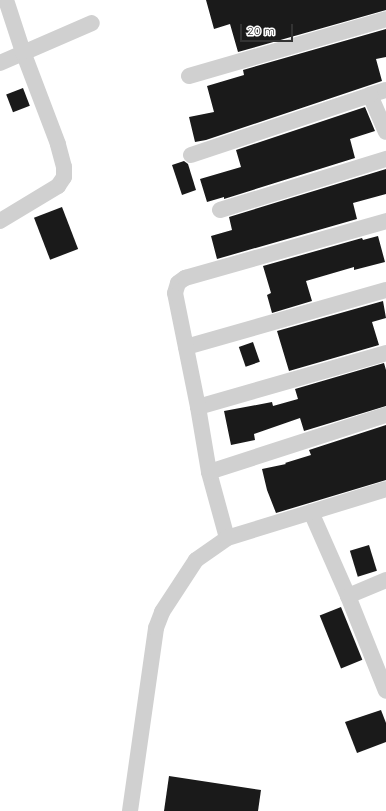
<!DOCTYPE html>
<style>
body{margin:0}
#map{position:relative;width:386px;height:811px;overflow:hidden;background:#fff;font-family:Quicksand,sans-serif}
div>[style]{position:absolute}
.building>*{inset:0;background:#1a1a1a;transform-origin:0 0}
.street>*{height:16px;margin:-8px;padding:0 8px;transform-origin:8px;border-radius:8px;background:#d0d0d0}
span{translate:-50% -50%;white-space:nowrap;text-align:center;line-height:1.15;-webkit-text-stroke:4px #fff;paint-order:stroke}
.scale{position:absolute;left:240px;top:24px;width:53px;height:18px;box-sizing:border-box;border:2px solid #333;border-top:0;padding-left:5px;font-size:12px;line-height:14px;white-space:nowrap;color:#333;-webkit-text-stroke:3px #fff;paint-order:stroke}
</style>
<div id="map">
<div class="building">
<div style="clip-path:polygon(206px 0,386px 0,386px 10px,238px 52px,230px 24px,214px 29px)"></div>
<div style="clip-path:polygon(386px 29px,386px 57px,376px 59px,382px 81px,206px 140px,195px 142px,189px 117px,214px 112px,207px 86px,244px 75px,243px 70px)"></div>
<div style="left:23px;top:88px;width:19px;height:18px;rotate:69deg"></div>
<div style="clip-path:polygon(365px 107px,375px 131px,350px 139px,355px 158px,224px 199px,224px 197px,207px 202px,200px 179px,241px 167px,236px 150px)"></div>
<div style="clip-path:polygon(184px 161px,188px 164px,196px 190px,182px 195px,172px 165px)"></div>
<div style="clip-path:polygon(386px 169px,386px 194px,353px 203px,357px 219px,217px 259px,211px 236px,232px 230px,229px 217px)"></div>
<div style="left:62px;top:207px;width:45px;height:30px;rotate:69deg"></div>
<div style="clip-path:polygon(378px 236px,385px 262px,354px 270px,354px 267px,306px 281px,312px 301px,272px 313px,267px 295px,271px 293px,263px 266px,362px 238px,363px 240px)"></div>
<div style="clip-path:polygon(383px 301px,386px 318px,372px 322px,379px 345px,289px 371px,277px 331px)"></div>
<div style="left:253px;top:342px;width:21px;height:15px;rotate:71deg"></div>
<div style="clip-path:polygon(384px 363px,386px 370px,386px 406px,304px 431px,300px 418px,254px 434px,255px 440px,231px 445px,224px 411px,272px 402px,273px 406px,298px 399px,295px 389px)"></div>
<div style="clip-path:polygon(386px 425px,386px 480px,276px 513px,267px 490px,262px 469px,286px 464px,285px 463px,311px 455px,309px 450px)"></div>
<div style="left:369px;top:545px;width:27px;height:20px;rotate:73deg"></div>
<div style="left:341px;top:607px;width:57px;height:23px;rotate:68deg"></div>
<div style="clip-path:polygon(381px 710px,386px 723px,386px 742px,357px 753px,345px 722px)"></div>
<div style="clip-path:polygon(169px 776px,261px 790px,258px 811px,164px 811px)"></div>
</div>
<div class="street">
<div style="left:0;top:63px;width:100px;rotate:-23.5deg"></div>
<div style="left:189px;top:76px;width:205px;rotate:-16.1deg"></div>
<div style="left:386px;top:90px;width:17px;rotate:163deg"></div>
<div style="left:370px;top:95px;width:40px;rotate:66.6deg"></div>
<div style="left:191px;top:155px;width:189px;rotate:-18.5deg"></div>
<div style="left:220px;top:210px;width:174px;rotate:-17.1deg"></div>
<div style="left:0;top:221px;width:68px;rotate:-31.1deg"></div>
<div style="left:58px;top:186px;width:11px;rotate:-56deg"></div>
<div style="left:64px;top:177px;width:10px;rotate:-90deg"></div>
<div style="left:64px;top:167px;width:24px;rotate:-105deg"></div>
<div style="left:58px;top:144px;width:98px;rotate:-110.8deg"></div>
<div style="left:23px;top:52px;width:55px;rotate:-108.1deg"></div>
<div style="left:186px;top:347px;width:208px;rotate:-15.9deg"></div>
<div style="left:198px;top:407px;width:196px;rotate:-16deg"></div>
<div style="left:209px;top:472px;width:186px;rotate:-17.9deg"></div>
<div style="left:311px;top:512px;width:92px;rotate:66.2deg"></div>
<div style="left:348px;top:596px;width:102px;rotate:68.2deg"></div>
<div style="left:227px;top:538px;width:68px;rotate:-105.3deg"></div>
<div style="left:209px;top:472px;width:66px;rotate:-99.6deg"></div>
<div style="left:198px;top:407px;width:116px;rotate:-101.4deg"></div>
<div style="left:175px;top:293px;width:10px;rotate:-73deg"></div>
<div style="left:178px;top:283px;width:9px;rotate:-36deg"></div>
<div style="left:185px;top:278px;width:209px;rotate:-15.8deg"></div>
<div style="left:348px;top:596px;width:41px;rotate:-22.8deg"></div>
<div style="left:130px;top:811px;width:185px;rotate:-81.9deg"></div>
<div style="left:156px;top:628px;width:17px;rotate:-69deg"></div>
<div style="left:162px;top:612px;width:62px;rotate:-56.8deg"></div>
<div style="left:196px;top:560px;width:38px;rotate:-35deg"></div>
<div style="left:227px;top:538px;width:166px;rotate:-17.1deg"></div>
</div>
<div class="scale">20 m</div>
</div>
